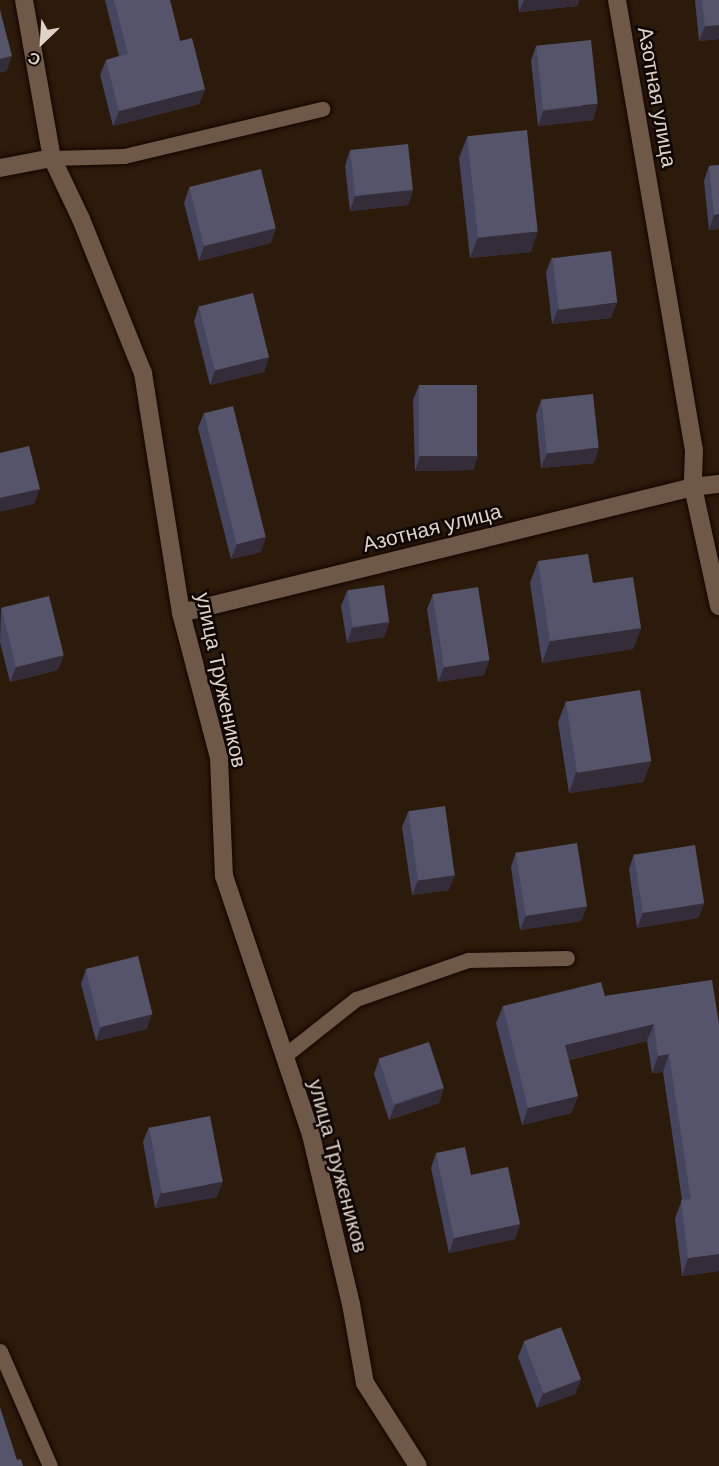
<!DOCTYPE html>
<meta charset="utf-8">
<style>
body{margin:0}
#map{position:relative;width:719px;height:1466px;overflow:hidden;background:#2c1a0b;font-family:"DM Sans",sans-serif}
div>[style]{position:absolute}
.roads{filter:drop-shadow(0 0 2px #130500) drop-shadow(0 0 2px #130500)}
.lane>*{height:15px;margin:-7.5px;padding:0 7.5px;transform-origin:7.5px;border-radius:7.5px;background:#6e5847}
.street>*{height:18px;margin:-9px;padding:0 9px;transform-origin:9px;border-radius:9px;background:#6e5847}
.wall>*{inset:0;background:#46455f}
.shaded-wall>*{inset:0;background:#342d39}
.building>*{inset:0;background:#56546a;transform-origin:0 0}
span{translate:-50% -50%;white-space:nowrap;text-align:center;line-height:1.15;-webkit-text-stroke:5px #0e0703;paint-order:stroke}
.street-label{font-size:21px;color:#dfd2c9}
.north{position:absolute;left:12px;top:12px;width:60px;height:60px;-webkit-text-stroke:4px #0e0703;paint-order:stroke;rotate:205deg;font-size:16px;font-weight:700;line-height:24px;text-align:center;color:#dfd2c9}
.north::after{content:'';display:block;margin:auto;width:21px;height:27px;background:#dfd2c9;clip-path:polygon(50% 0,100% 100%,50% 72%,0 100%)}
</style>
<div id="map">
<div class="roads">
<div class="lane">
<div style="left:52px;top:158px;width:72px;rotate:-1.6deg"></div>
<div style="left:124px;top:156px;width:204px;rotate:-13.4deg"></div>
<div style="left:284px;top:1056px;width:92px;rotate:-38.4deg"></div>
<div style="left:356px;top:999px;width:119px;rotate:-19.2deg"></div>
<div style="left:468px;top:960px;width:99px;rotate:-1.2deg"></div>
<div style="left:0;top:1351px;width:125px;rotate:66.5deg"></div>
</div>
<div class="street">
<div style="left:24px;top:0;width:160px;rotate:80deg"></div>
<div style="left:52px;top:158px;width:68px;rotate:64.6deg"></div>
<div style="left:81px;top:219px;width:166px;rotate:68.1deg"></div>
<div style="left:143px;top:373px;width:243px;rotate:81deg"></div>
<div style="left:181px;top:613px;width:150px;rotate:75.3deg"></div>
<div style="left:219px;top:758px;width:118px;rotate:87.6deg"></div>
<div style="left:224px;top:876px;width:273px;rotate:71.4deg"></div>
<div style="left:311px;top:1135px;width:174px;rotate:76.7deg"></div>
<div style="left:351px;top:1304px;width:80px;rotate:80deg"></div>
<div style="left:365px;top:1383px;width:98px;rotate:57.4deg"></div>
<div style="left:617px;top:0;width:457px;rotate:80.3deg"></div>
<div style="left:694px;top:450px;width:37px;rotate:92deg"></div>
<div style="left:693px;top:487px;width:122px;rotate:77.7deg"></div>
<div style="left:0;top:168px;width:53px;rotate:-10.9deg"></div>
<div style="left:181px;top:613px;width:527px;rotate:-13.83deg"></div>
<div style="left:693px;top:487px;width:26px;rotate:-7deg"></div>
</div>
</div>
<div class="wall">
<div style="clip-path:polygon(105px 0,170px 0,180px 41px,205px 89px,199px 104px,113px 126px,100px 75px,106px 60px,119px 56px)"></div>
<div style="clip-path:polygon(518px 0,579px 0,577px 6px,519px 12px)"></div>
<div style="clip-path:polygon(695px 0,719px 0,719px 39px,699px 41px)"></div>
<div style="clip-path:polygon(536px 46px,593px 120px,538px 126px,531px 61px)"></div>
<div style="clip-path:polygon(467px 137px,531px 252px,470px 258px,459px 158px)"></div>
<div style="clip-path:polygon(350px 150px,413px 190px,408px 205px,350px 211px,345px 166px)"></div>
<div style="clip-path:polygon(719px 165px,719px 229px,709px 230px,704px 181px,709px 166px)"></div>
<div style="clip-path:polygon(189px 188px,271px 243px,199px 261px,184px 203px)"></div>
<div style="clip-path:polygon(552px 257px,611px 318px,552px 324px,546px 272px)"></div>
<div style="clip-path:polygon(199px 306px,269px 357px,264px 372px,210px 385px,194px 321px)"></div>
<div style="clip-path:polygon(419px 385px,478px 455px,473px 470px,415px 471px,413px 400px)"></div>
<div style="clip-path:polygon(541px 400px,594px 463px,541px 468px,536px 415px)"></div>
<div style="clip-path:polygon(204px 413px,261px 552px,231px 559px,198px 428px)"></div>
<div style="clip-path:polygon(538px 561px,593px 583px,641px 628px,633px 649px,542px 663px,530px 583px)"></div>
<div style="clip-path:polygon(347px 591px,389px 622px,384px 637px,347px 643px,341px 606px)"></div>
<div style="clip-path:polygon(433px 594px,489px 660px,484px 675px,438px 682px,427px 609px)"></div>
<div style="clip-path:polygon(1px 608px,58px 670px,10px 682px,0 642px)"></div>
<div style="clip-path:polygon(566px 701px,651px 761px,643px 782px,569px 793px,558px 722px)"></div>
<div style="clip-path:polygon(408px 812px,449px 890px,412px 895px,402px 827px)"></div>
<div style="clip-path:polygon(516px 852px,587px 906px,581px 921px,520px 930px,511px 867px)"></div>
<div style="clip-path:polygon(634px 854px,704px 903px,698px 918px,637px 928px,629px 869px)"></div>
<div style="clip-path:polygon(86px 969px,147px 1029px,96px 1041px,81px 984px)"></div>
<div style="clip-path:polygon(712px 980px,719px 1271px,682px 1276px,675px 1218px,682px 1200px,663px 1072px,652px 1073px,647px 1041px,569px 1060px,578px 1096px,571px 1113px,522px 1125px,496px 1023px,503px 1006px,605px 996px)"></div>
<div style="clip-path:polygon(379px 1059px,444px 1088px,439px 1103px,389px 1120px,374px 1074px)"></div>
<div style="clip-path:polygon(149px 1127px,217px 1197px,155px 1208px,143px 1142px)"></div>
<div style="clip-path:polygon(436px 1153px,471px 1175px,520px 1224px,515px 1239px,449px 1253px,431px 1168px)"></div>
<div style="clip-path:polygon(524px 1342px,581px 1379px,575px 1394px,537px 1408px,518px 1357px)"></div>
</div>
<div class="shaded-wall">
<div style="clip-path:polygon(524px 0,579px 0,577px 6px,519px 12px)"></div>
<div style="clip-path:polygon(719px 25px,719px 39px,699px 41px,705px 26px)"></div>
<div style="clip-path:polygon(12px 56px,7px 71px,0 73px,0 59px)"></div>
<div style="clip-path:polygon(205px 89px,199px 104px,113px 126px,119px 111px)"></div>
<div style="clip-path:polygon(598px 104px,593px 120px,538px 126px,543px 111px)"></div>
<div style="clip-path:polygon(413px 190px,408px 205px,350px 211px,355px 196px)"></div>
<div style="clip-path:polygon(719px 214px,719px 229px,709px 230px,714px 215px)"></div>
<div style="clip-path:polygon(276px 228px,271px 243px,199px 261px,204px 246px)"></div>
<div style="clip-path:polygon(538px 231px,531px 252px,470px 258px,478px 237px)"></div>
<div style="clip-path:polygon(617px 303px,611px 318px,552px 324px,558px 309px)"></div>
<div style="clip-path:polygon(269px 357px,264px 372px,210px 385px,215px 370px)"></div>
<div style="clip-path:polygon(599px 448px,594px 463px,541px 468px,547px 453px)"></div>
<div style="clip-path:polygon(478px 455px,473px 470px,415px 471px,420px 456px)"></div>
<div style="clip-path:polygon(40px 489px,34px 504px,0 512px,0 498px)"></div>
<div style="clip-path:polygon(266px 537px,261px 552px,231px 559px,237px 544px)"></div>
<div style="clip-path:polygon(389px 622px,384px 637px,347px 643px,352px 628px)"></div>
<div style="clip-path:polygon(641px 628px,633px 649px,542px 663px,550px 641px)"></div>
<div style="clip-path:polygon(64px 655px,58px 670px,10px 682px,16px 667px)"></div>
<div style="clip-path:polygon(489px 660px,484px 675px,438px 682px,444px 667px)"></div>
<div style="clip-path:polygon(651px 761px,643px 782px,569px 793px,576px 772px)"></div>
<div style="clip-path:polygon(455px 875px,449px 890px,412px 895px,418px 880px)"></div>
<div style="clip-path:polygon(704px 903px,698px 918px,637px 928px,643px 912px)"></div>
<div style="clip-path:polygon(587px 906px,581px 921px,520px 930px,526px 915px)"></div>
<div style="clip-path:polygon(152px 1014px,147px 1029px,96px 1041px,101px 1026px)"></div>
<div style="clip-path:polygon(654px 1024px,647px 1041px,559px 1062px,565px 1045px)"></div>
<div style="clip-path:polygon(669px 1054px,663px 1072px,652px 1073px,658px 1056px)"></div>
<div style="clip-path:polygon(444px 1088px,439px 1103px,389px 1120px,395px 1105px)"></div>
<div style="clip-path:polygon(578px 1096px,571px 1113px,522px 1125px,528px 1108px)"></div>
<div style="clip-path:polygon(223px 1182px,217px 1197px,155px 1208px,161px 1193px)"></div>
<div style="clip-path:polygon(520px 1224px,515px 1239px,449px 1253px,454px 1238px)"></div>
<div style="clip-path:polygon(719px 1254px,719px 1271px,682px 1276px,688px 1258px)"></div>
<div style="clip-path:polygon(581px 1379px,575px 1394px,537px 1408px,543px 1393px)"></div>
</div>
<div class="building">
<div style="clip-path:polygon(114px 0,170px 0,180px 41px,192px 38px,205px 89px,119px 111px,106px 60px,128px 54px)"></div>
<div style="clip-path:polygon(702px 0,719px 0,719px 25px,705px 26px)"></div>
<div style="clip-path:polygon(0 10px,12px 56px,0 59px)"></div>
<div style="left:591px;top:40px;width:64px;height:55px;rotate:84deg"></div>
<div style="left:527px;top:130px;width:102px;height:60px;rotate:84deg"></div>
<div style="left:408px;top:144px;width:46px;height:58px;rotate:84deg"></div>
<div style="clip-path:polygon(719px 165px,719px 214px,714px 215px,709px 166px)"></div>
<div style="left:261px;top:169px;width:61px;height:74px;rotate:76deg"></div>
<div style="left:611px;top:251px;width:52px;height:59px;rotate:83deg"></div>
<div style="left:253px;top:293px;width:66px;height:56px;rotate:76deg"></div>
<div style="left:419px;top:385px;width:58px;height:71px"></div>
<div style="left:593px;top:394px;width:54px;height:52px;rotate:84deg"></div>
<div style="left:233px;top:406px;width:135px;height:30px;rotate:76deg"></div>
<div style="clip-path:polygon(29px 446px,40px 489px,0 498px,0 453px)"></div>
<div style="clip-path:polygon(588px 554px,593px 583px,633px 577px,641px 628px,550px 641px,538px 561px)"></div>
<div style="left:384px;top:585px;width:37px;height:37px;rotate:82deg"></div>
<div style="left:478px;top:587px;width:74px;height:46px;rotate:81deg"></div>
<div style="left:49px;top:596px;width:61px;height:49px;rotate:76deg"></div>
<div style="left:640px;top:690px;width:72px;height:75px;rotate:81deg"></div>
<div style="left:445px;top:806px;width:70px;height:37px;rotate:82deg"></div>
<div style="left:577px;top:843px;width:64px;height:62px;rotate:81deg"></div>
<div style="left:695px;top:845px;width:59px;height:62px;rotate:81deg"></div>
<div style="left:138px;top:956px;width:60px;height:54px;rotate:76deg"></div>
<div style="clip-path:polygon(712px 980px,719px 1024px,719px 1254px,688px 1258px,681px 1200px,691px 1199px,669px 1054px,658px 1056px,654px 1024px,565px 1045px,578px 1096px,528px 1108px,503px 1006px,601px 982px,605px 996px)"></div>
<div style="left:429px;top:1042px;width:48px;height:53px;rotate:72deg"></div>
<div style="left:210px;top:1116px;width:67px;height:62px;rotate:79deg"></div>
<div style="clip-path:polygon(465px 1147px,471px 1175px,508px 1167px,520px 1224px,454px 1238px,436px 1153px)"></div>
<div style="left:561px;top:1327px;width:56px;height:40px;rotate:69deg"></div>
<div style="clip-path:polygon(0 1407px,17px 1460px,21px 1459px,23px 1466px,0 1466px)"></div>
</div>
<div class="street-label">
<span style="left:657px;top:97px;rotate:80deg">Азотная улица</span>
<span style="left:432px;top:528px;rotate:-14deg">Азотная улица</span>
<span style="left:221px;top:680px;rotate:78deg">улица Тружеников</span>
<span style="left:338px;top:1166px;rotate:75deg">улица Тружеников</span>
</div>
<div class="north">С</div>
</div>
